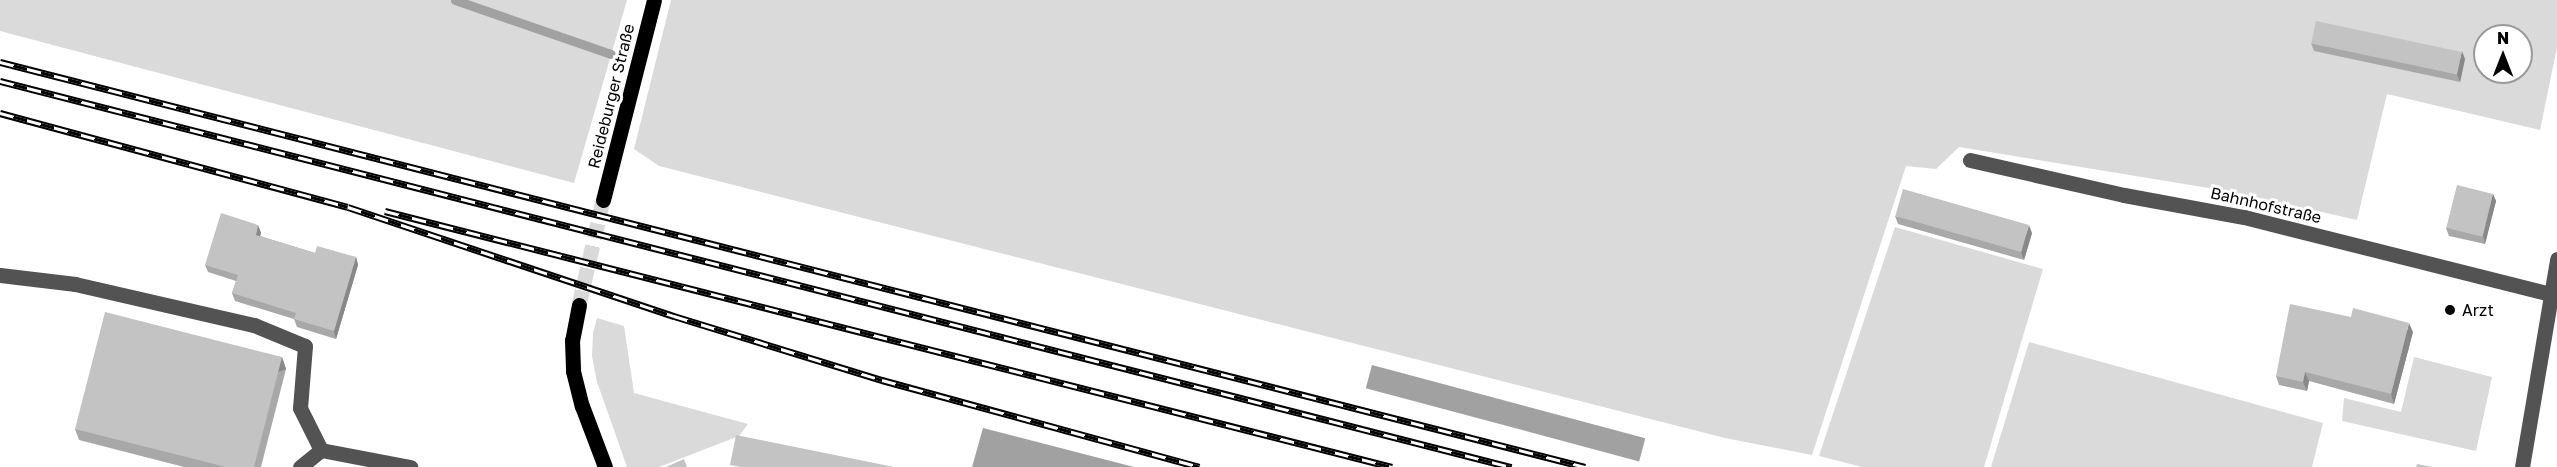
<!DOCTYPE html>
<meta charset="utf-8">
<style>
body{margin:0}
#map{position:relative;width:2557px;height:467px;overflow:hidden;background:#fff;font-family:"Golos Text",sans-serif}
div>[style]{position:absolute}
.green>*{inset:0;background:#dadada}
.water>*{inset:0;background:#a1a1a1;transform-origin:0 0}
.stream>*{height:9px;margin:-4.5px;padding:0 4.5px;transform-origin:4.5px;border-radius:4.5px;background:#a1a1a1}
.major-tunnel>*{height:15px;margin-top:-7.5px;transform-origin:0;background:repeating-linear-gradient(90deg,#d9d9d9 0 15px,transparent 0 23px)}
.minor>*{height:15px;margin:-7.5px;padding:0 7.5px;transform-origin:7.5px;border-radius:7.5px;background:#535353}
.major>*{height:15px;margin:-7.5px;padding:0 7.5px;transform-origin:7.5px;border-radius:7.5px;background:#000}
.rail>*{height:7px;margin-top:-3.5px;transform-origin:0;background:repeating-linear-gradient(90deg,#fff 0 14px,#000 0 28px);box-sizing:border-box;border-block:2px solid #000}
.wall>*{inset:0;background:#a8a8a8}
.shaded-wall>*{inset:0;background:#888;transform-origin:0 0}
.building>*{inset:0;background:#c3c3c3;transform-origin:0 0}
.dots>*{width:16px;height:16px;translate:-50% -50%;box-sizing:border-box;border:3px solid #fff;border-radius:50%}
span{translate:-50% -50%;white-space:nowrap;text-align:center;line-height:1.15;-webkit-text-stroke:6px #fff;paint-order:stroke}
.street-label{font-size:16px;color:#000}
.poi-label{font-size:16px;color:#000}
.left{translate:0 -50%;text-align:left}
.north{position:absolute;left:2473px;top:24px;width:60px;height:60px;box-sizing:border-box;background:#fff;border:2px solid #999;border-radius:50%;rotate:0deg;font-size:16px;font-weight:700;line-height:24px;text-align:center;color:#000}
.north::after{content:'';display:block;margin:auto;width:21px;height:27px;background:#000;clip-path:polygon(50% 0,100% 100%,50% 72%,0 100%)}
</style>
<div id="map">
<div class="green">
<div style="clip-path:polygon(0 0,627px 0,574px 183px,0 31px)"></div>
<div style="clip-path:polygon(evenodd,671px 0,2557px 0,2557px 47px,2540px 130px,2387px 94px,2357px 220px,2233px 192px,1959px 147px,1936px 169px,1906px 166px,1812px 455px,1725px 438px,659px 166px,634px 149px,671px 0,2485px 36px,2521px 36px,2521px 72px,2485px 72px,2485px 36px)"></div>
<div style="clip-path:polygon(1895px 227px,2043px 269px,1984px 467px,1862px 467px,1819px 456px)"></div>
<div style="clip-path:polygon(597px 318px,624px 326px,634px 393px,748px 424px,739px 436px,659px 467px,627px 467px,597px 382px,592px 356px,593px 333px)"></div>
<div style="clip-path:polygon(2029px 342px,2323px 423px,2312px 467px,1991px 467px)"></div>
<div style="clip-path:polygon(2414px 357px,2492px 377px,2476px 451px,2342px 421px,2344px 398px,2401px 412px)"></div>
</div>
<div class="water">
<div style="left:1372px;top:365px;width:283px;height:24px;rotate:15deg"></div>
<div style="clip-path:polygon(983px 428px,1134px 467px,972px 467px)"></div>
</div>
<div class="stream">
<div style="left:455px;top:0;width:165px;rotate:19.1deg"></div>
</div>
<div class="major-tunnel">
<div style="left:579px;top:305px;width:108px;rotate:-77.1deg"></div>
</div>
<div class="minor">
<div style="left:1970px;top:160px;width:158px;rotate:12.8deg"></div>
<div style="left:2124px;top:195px;width:122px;rotate:10.4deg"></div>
<div style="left:2244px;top:217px;width:317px;rotate:14.1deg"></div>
<div style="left:0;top:275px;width:76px;rotate:6.8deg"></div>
<div style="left:75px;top:284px;width:184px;rotate:12.9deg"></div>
<div style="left:254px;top:325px;width:55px;rotate:22.4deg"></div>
<div style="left:305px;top:346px;width:62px;rotate:94.6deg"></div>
<div style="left:300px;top:408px;width:47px;rotate:63.4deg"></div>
<div style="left:321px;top:450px;width:91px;rotate:10.8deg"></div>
<div style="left:300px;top:467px;width:27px;rotate:-39deg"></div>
<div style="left:2522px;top:467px;width:211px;rotate:-80.4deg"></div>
</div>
<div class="major">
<div style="left:603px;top:200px;width:206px;rotate:-75.7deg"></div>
<div style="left:579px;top:305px;width:36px;rotate:101deg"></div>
<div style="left:572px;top:340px;width:31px;rotate:88deg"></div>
<div style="left:573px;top:371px;width:36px;rotate:76deg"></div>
<div style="left:582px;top:406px;width:65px;rotate:69.3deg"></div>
</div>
<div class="rail">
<div style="left:0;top:62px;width:1636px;rotate:14.33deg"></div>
<div style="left:0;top:81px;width:1560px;rotate:14.33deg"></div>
<div style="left:0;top:113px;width:360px;rotate:15.1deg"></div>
<div style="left:348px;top:207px;width:344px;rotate:18.5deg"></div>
<div style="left:674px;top:316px;width:218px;rotate:17.1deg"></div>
<div style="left:882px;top:380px;width:329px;rotate:15.3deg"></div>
<div style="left:385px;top:211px;width:1039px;rotate:14.26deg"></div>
</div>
<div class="wall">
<div style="clip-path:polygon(2311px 43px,2465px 59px,2460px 82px,2314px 51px)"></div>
<div style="clip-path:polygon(2493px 194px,2496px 201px,2485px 244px,2449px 236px,2446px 228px)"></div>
<div style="clip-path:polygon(1895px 216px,2032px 233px,2024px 260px,1898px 224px)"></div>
<div style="clip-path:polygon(258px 225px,261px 233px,260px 236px,315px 253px,356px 257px,358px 265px,336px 339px,297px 327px,294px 319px,235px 301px,232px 293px,236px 281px,208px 272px,205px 265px)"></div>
<div style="clip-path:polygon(2351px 317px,2413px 332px,2394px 404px,2309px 381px,2307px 391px,2279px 385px,2276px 376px)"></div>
<div style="clip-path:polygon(282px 357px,286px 369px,261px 467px,184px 467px,79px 440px,75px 429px)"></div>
</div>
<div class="shaded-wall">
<div style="clip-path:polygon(2462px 51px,2465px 59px,2460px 82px,2457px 74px)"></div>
<div style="clip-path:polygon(2493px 194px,2496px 201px,2485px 244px,2483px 236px)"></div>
<div style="clip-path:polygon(258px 225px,261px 233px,258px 243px,256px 235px)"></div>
<div style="clip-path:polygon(2029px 225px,2032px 233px,2024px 260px,2021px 252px)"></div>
<div style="clip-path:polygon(356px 257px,358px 265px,336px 339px,334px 331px)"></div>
<div style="clip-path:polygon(2409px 323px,2413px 332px,2394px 404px,2391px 394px)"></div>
<div style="left:282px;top:357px;width:13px;height:114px;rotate:72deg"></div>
<div style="clip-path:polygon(2305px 372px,2309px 381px,2307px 391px,2303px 382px)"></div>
</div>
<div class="building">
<div style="left:2316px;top:21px;width:149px;height:23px;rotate:12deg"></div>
<div style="left:2457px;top:185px;width:37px;height:44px;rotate:14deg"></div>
<div style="left:1903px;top:189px;width:131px;height:28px;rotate:16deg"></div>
<div style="clip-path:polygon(221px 213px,258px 225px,256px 235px,315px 253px,317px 246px,356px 257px,334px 331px,294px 319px,296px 313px,232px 293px,238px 275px,205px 265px)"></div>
<div style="clip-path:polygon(2290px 304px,2351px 317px,2353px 308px,2409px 323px,2391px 394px,2305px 372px,2303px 382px,2276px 376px)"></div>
<div style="clip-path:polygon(105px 312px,282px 357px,254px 467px,226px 467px,75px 429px)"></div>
<div style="clip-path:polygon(736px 435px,894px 467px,741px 467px,730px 465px)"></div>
<div style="clip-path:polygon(684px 459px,687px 467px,666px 467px)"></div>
<div style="clip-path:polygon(2417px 464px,2432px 467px,2416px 467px)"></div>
</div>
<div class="dots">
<div style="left:2450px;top:310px;background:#000"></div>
</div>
<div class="street-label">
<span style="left:611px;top:96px;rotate:-76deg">Reideburger Straße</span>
<span style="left:2266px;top:205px;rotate:13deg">Bahnhofstraße</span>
</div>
<div class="poi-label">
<span class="left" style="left:2462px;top:310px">Arzt</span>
</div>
<div class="north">N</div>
</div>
